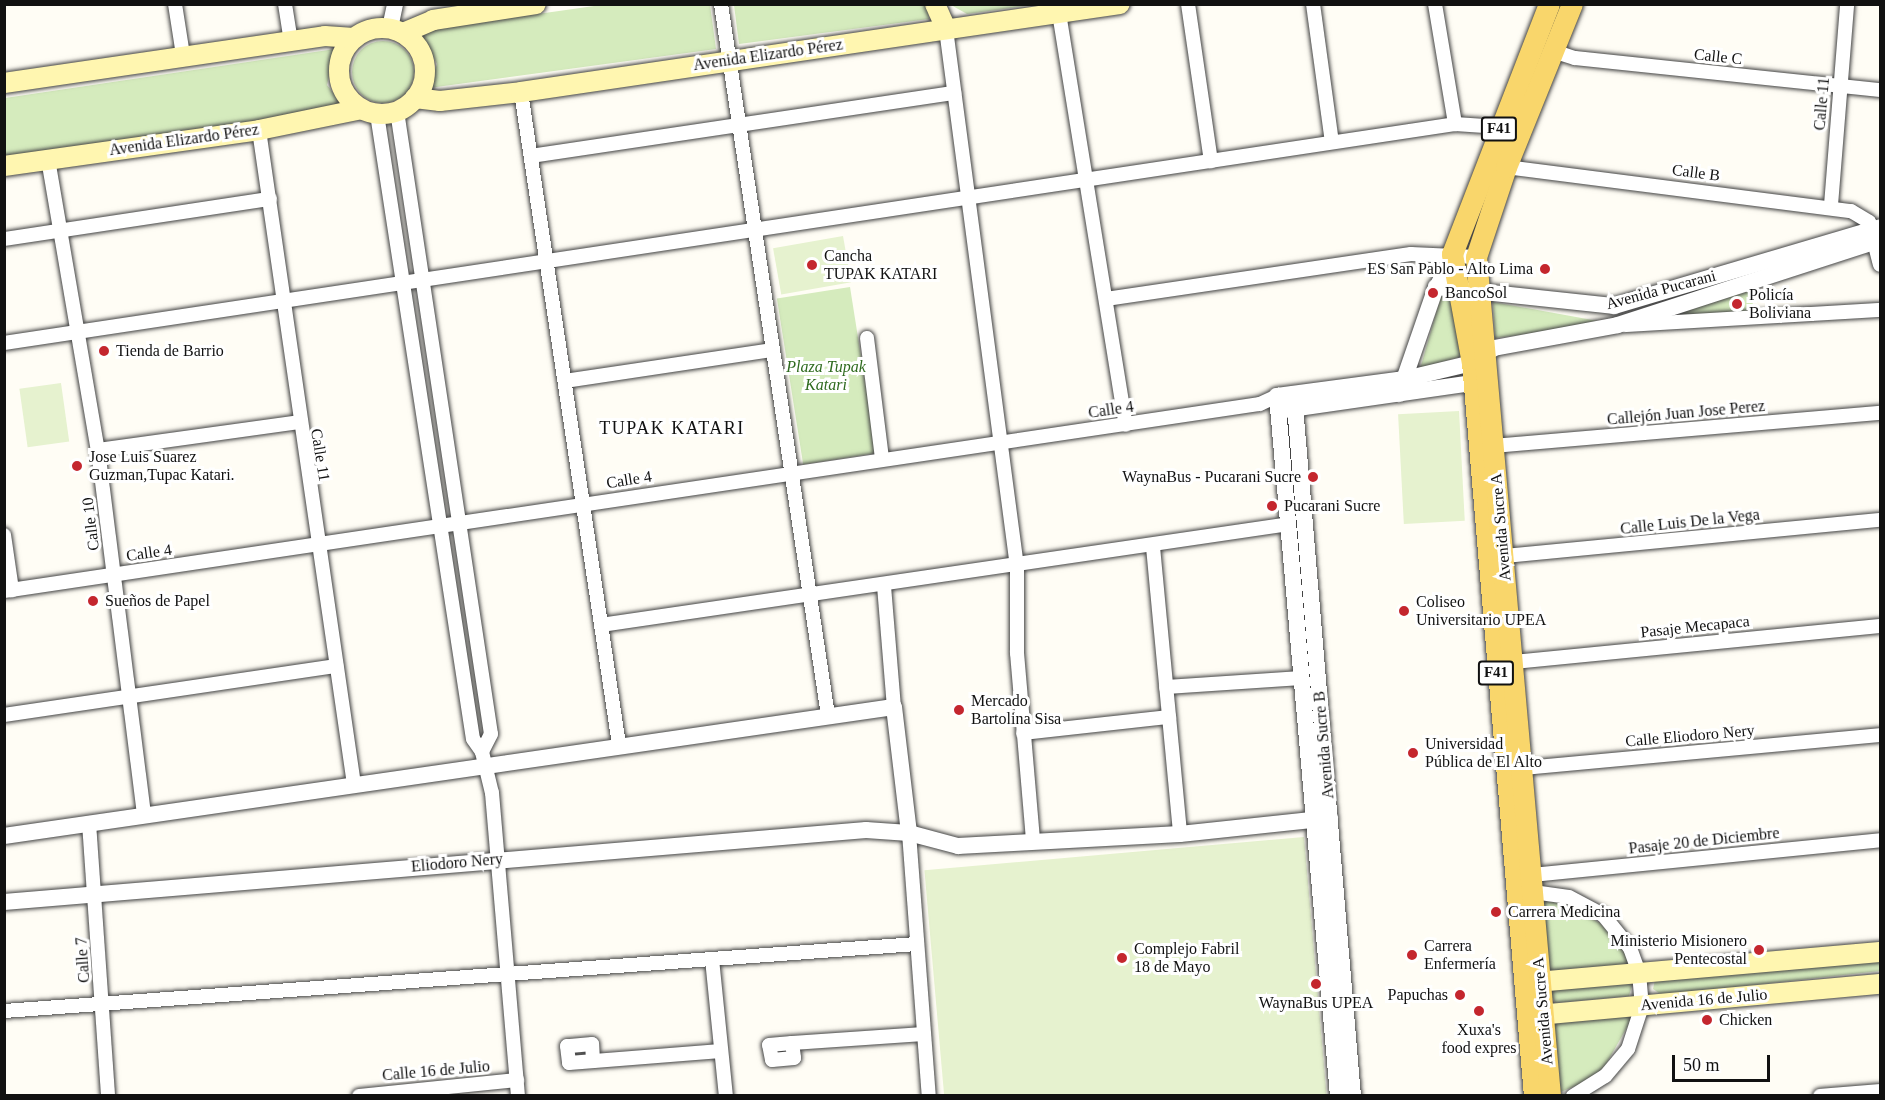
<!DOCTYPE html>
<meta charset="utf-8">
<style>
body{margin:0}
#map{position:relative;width:1885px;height:1100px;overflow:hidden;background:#fffdf5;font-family:"Times New Roman",serif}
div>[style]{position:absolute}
.green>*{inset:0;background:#d5ebbd;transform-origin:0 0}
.round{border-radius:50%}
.pitch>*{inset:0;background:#e6f2cf;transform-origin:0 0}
.roads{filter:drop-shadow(0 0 2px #444) drop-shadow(0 0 2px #444)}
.minor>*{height:14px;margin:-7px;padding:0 7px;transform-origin:7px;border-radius:7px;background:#fff}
.tertiary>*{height:16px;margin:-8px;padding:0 8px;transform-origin:8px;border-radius:8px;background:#fff}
.secondary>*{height:20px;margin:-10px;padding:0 10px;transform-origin:10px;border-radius:10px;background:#fff6b0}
.secondary>.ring{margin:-10px;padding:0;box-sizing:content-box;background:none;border:20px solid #fff6b0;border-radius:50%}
.primary>*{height:21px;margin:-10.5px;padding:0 10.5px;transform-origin:10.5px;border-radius:10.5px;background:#f9d66b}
.dots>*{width:16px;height:16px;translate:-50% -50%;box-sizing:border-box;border:3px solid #fff;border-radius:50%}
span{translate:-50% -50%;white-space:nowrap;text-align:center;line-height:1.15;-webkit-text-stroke:6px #fff;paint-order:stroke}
.shield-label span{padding:2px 4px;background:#fff;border:2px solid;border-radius:4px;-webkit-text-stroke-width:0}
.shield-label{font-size:15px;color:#111;font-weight:700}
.street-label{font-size:16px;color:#111}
.poi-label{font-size:16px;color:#111}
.left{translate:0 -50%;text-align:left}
.right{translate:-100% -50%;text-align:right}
.park-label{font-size:16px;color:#2f6b1f;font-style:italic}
.neighbourhood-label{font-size:18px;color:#111;letter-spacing:1.5px}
.frame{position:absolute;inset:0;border:6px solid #111;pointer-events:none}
.scale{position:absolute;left:1672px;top:1055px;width:98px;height:27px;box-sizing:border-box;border:3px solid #111;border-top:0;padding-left:8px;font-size:18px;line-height:21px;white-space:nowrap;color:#111;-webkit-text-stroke:4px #fff;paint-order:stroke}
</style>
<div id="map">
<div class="green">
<div style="clip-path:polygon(601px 5px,710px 5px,716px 49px,429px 88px,437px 64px,420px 31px)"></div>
<div style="clip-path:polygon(734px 5px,927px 5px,929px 19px,739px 44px)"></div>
<div style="clip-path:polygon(951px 5px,1032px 5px,967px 14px)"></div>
<div class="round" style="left:352px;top:41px;width:62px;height:62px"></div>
<div style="clip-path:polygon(335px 49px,327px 85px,345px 108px,5px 159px,5px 98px)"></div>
<div style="left:850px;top:287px;width:168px;height:74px;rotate:81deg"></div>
<div style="clip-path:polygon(1752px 287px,1753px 312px,1654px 318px)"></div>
<div style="clip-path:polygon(1451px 295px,1462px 356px,1420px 369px,1441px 296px)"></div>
<div style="clip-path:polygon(1493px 302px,1598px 321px,1599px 325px,1495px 338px)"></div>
<div style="clip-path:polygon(1543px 901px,1562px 903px,1600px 923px,1627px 955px,1628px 967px,1547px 971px)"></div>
<div style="clip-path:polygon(1880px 953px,1880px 971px,1662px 995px,1653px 989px,1655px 980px)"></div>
<div style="clip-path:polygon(1633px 982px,1629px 996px,1556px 1003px,1551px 996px,1551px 990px)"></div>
<div style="clip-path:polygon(1634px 1015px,1605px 1066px,1590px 1080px,1558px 1093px,1554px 1020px)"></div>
</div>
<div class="pitch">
<div style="left:843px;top:236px;width:47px;height:71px;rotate:80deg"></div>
<div style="left:61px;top:383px;width:59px;height:42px;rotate:82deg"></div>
<div style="left:1459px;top:411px;width:110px;height:61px;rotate:87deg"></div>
<div style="left:1304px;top:837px;width:259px;height:381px;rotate:85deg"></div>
</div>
<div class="roads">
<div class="minor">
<div style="left:175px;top:4px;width:52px;rotate:81.1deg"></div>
<div style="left:285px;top:4px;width:36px;rotate:81deg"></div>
<div style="left:721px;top:4px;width:720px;rotate:81.45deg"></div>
<div style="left:1188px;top:4px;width:159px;rotate:81.7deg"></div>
<div style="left:1313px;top:4px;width:139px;rotate:82.2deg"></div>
<div style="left:1435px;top:4px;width:122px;rotate:80.5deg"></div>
<div style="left:1059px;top:13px;width:417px;rotate:80.8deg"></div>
<div style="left:946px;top:29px;width:543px;rotate:82.48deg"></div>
<div style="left:1017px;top:567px;width:86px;rotate:90deg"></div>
<div style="left:1017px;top:653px;width:189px;rotate:85.1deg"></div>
<div style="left:1553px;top:51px;width:23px;rotate:18deg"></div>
<div style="left:1575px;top:58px;width:307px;rotate:6deg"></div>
<div style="left:521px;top:92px;width:660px;rotate:81.46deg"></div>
<div style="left:397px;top:111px;width:630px;rotate:81.42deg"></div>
<div style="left:491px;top:734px;width:20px;rotate:117deg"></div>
<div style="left:377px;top:114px;width:632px;rotate:81.27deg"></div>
<div style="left:473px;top:739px;width:16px;rotate:55deg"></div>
<div style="left:482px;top:752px;width:42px;rotate:76.3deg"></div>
<div style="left:492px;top:793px;width:304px;rotate:85.1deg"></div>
<div style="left:259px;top:130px;width:661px;rotate:81.74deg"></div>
<div style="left:531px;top:156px;width:428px;rotate:-8.5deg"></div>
<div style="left:48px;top:159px;width:295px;rotate:80.3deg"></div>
<div style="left:98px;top:450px;width:368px;rotate:82.8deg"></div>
<div style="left:1506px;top:167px;width:348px;rotate:7.3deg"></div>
<div style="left:1851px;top:211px;width:21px;rotate:31deg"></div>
<div style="left:1869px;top:222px;width:44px;rotate:75.7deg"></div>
<div style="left:1831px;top:205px;width:202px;rotate:-85.4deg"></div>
<div style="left:4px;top:239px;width:269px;rotate:-8.6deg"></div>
<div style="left:1436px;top:287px;width:37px;rotate:-64deg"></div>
<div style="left:1106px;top:299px;width:308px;rotate:-8.4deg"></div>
<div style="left:1411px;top:254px;width:65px;rotate:2.6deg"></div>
<div style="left:1625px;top:325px;width:255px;rotate:-3.4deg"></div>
<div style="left:867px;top:338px;width:121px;rotate:82.9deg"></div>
<div style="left:4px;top:343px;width:1467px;rotate:-8.58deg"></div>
<div style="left:1455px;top:124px;width:45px;rotate:3.8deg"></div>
<div style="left:565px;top:381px;width:210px;rotate:-8.5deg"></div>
<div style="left:1494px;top:446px;width:387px;rotate:-4.9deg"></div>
<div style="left:98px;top:450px;width:203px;rotate:-7.9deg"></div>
<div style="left:4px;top:535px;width:56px;rotate:81.7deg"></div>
<div style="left:1153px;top:547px;width:288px;rotate:84.6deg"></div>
<div style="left:1504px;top:556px;width:378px;rotate:-5.5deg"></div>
<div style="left:884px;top:586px;width:121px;rotate:85.3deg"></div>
<div style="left:4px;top:591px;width:1270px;rotate:-8.47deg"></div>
<div style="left:1260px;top:404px;width:19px;rotate:-25deg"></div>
<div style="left:601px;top:625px;width:695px;rotate:-8.35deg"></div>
<div style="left:1513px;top:662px;width:369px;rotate:-5.6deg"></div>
<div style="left:1166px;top:687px;width:136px;rotate:-3.8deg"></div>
<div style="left:4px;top:715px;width:336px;rotate:-8.4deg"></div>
<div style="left:1023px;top:733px;width:147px;rotate:-6.3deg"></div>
<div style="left:1514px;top:769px;width:368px;rotate:-5.3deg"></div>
<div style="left:89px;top:823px;width:274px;rotate:86deg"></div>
<div style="left:909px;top:833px;width:264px;rotate:85.7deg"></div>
<div style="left:1532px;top:875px;width:350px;rotate:-5.7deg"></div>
<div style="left:1533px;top:892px;width:36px;rotate:8deg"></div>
<div style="left:1569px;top:897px;width:40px;rotate:28deg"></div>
<div style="left:1604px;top:916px;width:41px;rotate:50.9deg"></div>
<div style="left:1630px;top:948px;width:27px;rotate:70deg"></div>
<div style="left:1639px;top:973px;width:33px;rotate:85deg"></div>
<div style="left:1642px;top:1006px;width:45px;rotate:108deg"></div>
<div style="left:1628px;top:1049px;width:35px;rotate:130deg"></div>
<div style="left:1605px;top:1076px;width:38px;rotate:148deg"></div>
<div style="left:712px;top:959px;width:138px;rotate:84.2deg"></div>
<div style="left:4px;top:1011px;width:915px;rotate:-4.2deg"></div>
<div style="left:792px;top:1043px;width:15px;rotate:82deg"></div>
<div style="left:794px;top:1058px;width:22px;rotate:175deg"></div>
<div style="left:772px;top:1060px;width:15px;rotate:-101deg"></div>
<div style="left:769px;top:1045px;width:23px;rotate:-5deg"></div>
<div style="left:792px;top:1043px;width:132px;rotate:-3.9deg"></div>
<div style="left:593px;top:1061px;width:17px;rotate:-93deg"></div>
<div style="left:592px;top:1044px;width:25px;rotate:175deg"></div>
<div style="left:567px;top:1046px;width:17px;rotate:83deg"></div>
<div style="left:569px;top:1063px;width:152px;rotate:-4.5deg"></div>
<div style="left:359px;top:1096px;width:159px;rotate:-5.8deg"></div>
<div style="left:1820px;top:1096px;width:60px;rotate:-4.8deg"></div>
</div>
<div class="tertiary">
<div style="left:390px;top:28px;width:25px;rotate:-78deg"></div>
<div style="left:1294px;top:394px;width:704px;rotate:85.2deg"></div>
<div style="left:1399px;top:394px;width:113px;rotate:-70.9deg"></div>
<div style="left:1436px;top:287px;width:179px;rotate:6.1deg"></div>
<div style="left:1614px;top:306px;width:277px;rotate:-16.5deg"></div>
<div style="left:1285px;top:410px;width:203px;rotate:-8.2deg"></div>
<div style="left:4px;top:836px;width:899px;rotate:-8.25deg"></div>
<div style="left:894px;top:707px;width:127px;rotate:83.2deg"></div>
<div style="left:4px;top:902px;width:865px;rotate:-4.77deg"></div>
<div style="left:866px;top:830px;width:43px;rotate:4deg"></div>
<div style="left:909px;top:833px;width:51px;rotate:14.9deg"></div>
<div style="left:958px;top:846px;width:222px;rotate:-3.1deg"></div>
<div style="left:1180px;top:834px;width:151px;rotate:-6.1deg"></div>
<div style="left:1338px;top:1096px;width:703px;rotate:-94.98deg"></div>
<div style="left:1277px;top:396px;width:129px;rotate:-7.6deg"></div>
<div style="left:1405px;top:379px;width:69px;rotate:-13.4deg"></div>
<div style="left:1472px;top:363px;width:27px;rotate:-34deg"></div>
<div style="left:1494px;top:348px;width:126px;rotate:-10.5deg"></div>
<div style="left:1618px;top:325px;width:275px;rotate:-18deg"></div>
</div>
<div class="secondary">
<div style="left:935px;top:4px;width:27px;rotate:66deg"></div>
<div class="ring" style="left:339px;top:28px;width:66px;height:66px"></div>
<div style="left:403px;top:33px;width:33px;rotate:-23deg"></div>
<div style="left:433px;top:20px;width:104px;rotate:-8.8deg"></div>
<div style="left:4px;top:83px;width:324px;rotate:-8.3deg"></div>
<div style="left:325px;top:36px;width:29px;rotate:4deg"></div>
<div style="left:415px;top:98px;width:25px;rotate:7deg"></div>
<div style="left:440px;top:101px;width:81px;rotate:-6.3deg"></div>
<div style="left:521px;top:92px;width:605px;rotate:-8.36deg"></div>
<div style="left:4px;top:166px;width:258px;rotate:-8deg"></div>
<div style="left:259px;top:130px;width:104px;rotate:-11.6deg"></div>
<div style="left:1525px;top:983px;width:356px;rotate:-5deg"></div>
<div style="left:1527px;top:1016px;width:354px;rotate:-5.2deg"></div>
</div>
<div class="primary">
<div style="left:1534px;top:1096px;width:736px;rotate:-94.83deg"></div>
<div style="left:1472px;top:363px;width:111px;rotate:-100.4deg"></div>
<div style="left:1452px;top:254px;width:268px;rotate:-68.8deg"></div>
<div style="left:1550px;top:1096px;width:842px;rotate:-95.04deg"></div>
<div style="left:1476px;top:257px;width:95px;rotate:-71.6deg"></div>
<div style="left:1506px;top:167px;width:176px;rotate:-68deg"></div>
</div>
</div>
<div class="dots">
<div style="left:812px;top:265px;background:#c4262e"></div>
<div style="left:1545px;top:269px;background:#c4262e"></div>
<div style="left:1433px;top:293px;background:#c4262e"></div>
<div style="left:1737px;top:304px;background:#c4262e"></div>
<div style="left:104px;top:351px;background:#c4262e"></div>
<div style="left:77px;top:466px;background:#c4262e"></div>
<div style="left:1313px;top:477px;background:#c4262e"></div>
<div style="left:1272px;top:506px;background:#c4262e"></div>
<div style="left:93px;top:601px;background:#c4262e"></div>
<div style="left:1404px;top:611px;background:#c4262e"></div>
<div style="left:959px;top:710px;background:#c4262e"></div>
<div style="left:1413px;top:753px;background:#c4262e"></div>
<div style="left:1496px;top:912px;background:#c4262e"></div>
<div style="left:1759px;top:950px;background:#c4262e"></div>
<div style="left:1412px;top:955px;background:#c4262e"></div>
<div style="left:1122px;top:958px;background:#c4262e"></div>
<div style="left:1316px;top:984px;background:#c4262e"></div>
<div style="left:1460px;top:995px;background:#c4262e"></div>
<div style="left:1479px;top:1011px;background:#c4262e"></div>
<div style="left:1707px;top:1020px;background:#c4262e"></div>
</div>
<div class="shield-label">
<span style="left:1499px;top:129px">F41</span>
<span style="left:1496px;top:673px">F41</span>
</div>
<div class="street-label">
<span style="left:768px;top:55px;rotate:-8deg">Avenida Elizardo Pérez</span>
<span style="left:1718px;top:57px;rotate:6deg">Calle C</span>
<span style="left:1822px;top:104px;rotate:-85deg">Calle 11</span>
<span style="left:184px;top:140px;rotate:-8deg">Avenida Elizardo Pérez</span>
<span style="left:1696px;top:173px;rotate:7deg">Calle B</span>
<span style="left:1661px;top:290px;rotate:-15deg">Avenida Pucarani</span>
<span style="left:1111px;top:410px;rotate:-8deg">Calle 4</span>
<span style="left:1686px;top:413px;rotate:-5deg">Callejón Juan Jose Perez</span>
<span style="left:320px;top:455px;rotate:81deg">Calle 11</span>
<span style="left:629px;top:480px;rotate:-9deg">Calle 4</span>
<span style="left:1690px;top:522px;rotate:-6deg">Calle Luis De la Vega</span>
<span style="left:91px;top:524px;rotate:-97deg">Calle 10</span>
<span style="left:1501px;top:527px;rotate:-95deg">Avenida Sucre A</span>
<span style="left:149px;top:553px;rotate:-8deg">Calle 4</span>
<span style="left:1695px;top:627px;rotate:-6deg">Pasaje Mecapaca</span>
<span style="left:1690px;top:736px;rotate:-5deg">Calle Eliodoro Nery</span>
<span style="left:1324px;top:745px;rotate:-95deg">Avenida Sucre B</span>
<span style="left:1704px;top:841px;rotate:-6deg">Pasaje 20 de Diciembre</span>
<span style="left:457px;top:863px;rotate:-5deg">Eliodoro Nery</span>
<span style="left:83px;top:960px;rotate:-94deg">Calle 7</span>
<span style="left:1704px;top:1000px;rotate:-5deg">Avenida 16 de Julio</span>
<span style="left:1543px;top:1011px;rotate:-95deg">Avenida Sucre A</span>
<span style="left:436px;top:1071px;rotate:-5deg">Calle 16 de Julio</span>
</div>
<div class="poi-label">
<span class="left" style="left:824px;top:265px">Cancha<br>TUPAK KATARI</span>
<span class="right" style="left:1533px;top:269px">ES San Pablo - Alto Lima</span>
<span class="left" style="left:1445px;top:293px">BancoSol</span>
<span class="left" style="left:1749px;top:304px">Policía<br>Boliviana</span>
<span class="left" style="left:116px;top:351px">Tienda de Barrio</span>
<span class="left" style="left:89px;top:466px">Jose Luis Suarez<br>Guzman,Tupac Katari.</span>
<span class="right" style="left:1301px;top:477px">WaynaBus - Pucarani Sucre</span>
<span class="left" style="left:1284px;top:506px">Pucarani Sucre</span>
<span class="left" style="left:105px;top:601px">Sueños de Papel</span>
<span class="left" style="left:1416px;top:611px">Coliseo<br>Universitario UPEA</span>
<span class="left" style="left:971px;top:710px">Mercado<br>Bartolina Sisa</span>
<span class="left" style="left:1425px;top:753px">Universidad<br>Pública de El Alto</span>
<span class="left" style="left:1508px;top:912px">Carrera Medicina</span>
<span class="right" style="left:1747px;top:950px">Ministerio Misionero<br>Pentecostal</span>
<span class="left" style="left:1424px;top:955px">Carrera<br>Enfermería</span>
<span class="left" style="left:1134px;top:958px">Complejo Fabril<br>18 de Mayo</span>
<span class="right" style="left:1448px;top:995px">Papuchas</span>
<span style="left:1316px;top:1003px">WaynaBus UPEA</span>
<span class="left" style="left:1719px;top:1020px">Chicken</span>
<span style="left:1479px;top:1039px">Xuxa's<br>food expres</span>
</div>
<div class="park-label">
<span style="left:826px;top:376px">Plaza Tupak<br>Katari</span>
</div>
<div class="neighbourhood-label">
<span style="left:672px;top:428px">TUPAK KATARI</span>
</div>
<div class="frame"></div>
<div class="scale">50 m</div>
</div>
